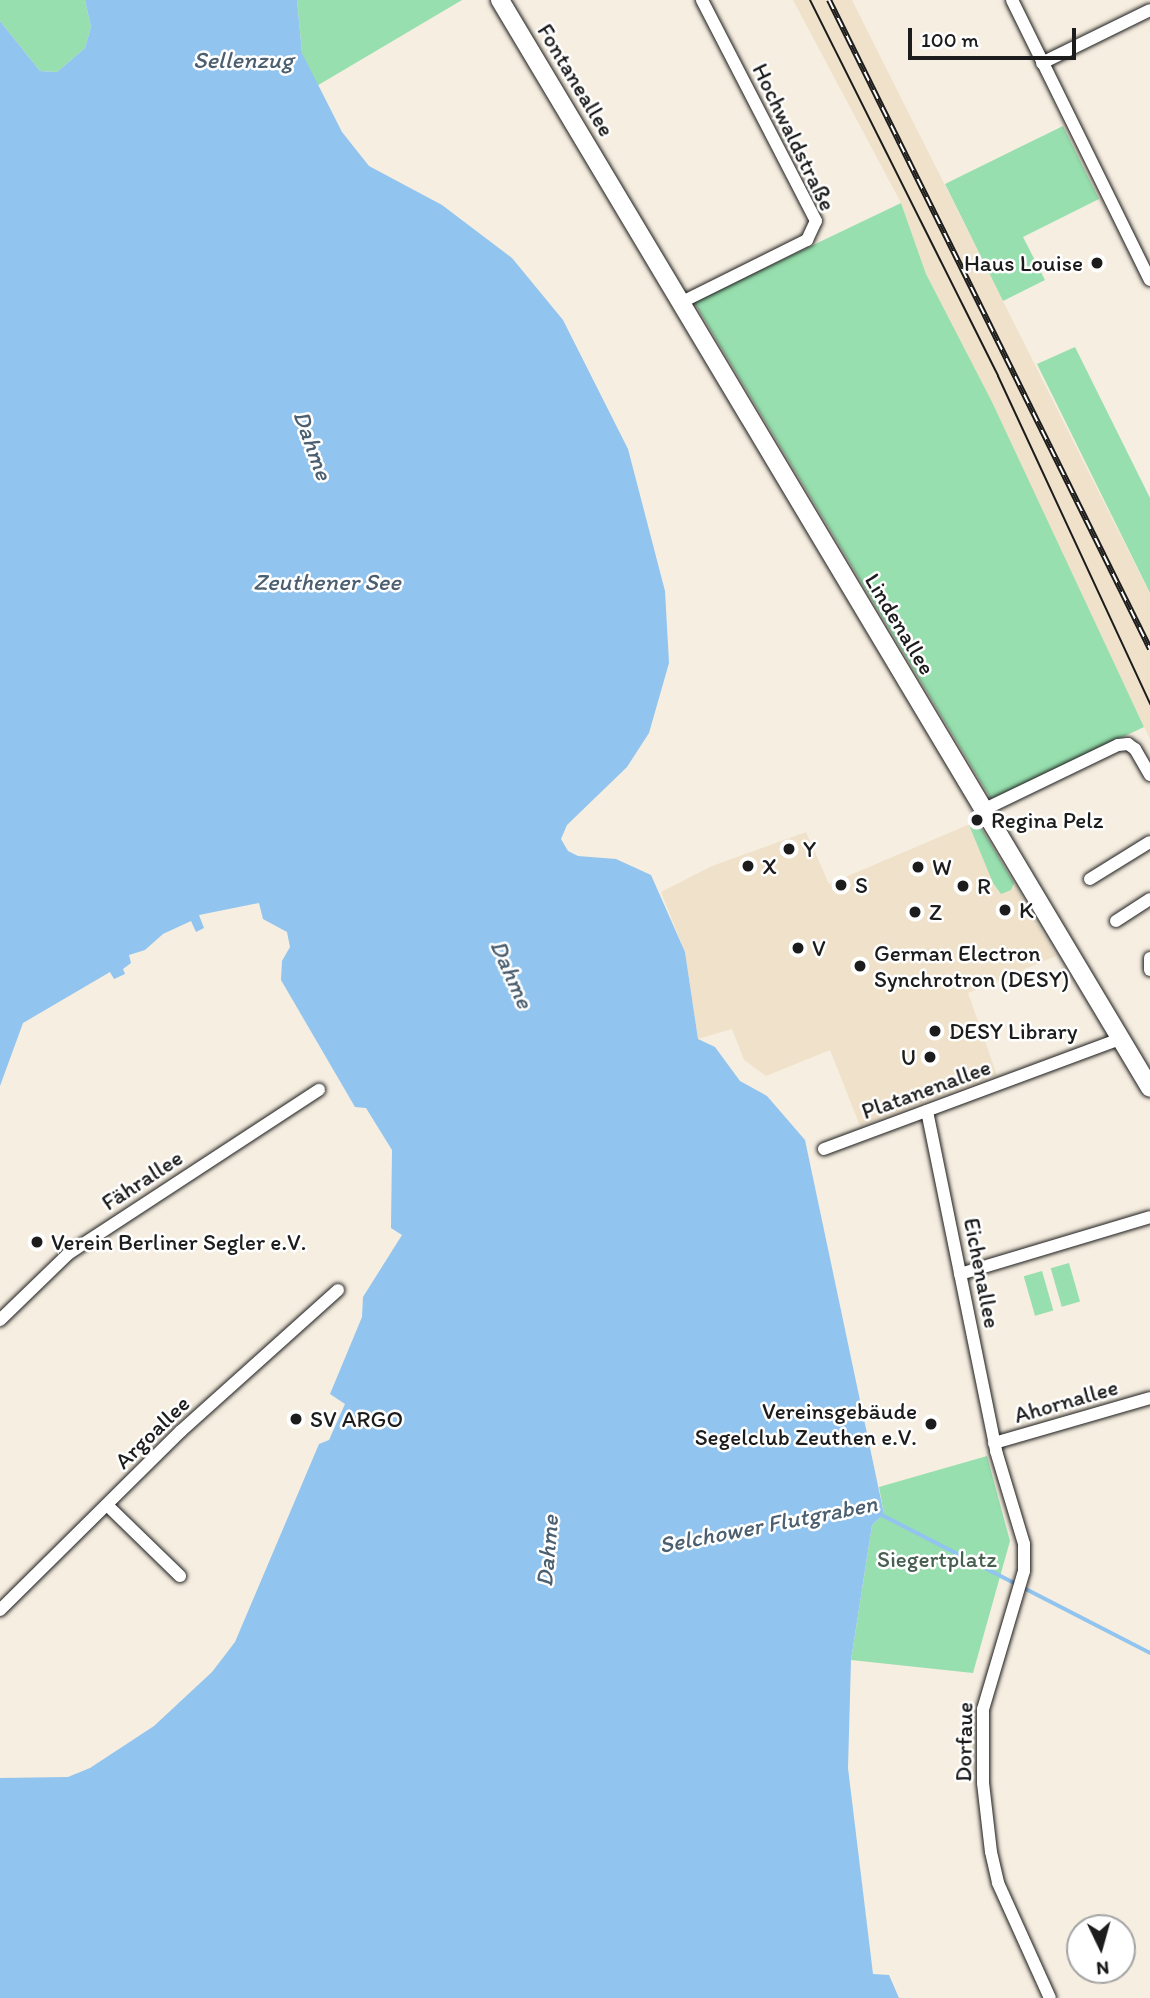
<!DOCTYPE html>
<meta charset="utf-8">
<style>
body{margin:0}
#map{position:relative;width:1150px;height:1998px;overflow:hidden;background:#f6eee0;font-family:Itim,sans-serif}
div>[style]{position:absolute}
.built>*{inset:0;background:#f0e2ca}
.green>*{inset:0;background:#97dfae;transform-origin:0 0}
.water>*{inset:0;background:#91c4ee}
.stream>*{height:3.5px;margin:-1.75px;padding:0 1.75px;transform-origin:1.75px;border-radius:1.75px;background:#91c4ee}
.roads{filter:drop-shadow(0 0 2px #1c1c1c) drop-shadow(0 0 2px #1c1c1c)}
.minor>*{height:12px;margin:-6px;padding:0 6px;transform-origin:6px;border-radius:6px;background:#fff}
.secondary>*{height:18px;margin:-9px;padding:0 9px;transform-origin:9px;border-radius:9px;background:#fff}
.tram>*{height:2px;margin:-1px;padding:0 1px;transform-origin:1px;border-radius:1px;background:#1c1c1c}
.rail>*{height:6px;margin-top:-3px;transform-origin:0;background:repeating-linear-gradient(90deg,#fff 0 10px,#1c1c1c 0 20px);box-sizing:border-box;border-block:2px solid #1c1c1c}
.dots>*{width:19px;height:19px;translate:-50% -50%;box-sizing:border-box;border:4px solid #fff;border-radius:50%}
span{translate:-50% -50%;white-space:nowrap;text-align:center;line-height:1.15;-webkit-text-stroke:5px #fff;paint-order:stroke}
.street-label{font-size:23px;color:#1c1c1c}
.poi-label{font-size:23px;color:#1c1c1c}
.right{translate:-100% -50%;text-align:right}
.left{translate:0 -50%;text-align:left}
.park-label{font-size:23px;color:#47604f}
.water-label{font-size:24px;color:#4b5f70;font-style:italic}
.north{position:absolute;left:1066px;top:1914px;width:70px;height:70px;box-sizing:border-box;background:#fff;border:2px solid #a4a4a4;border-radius:50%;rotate:175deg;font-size:19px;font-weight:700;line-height:28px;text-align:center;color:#1c1c1c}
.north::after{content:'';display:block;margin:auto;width:24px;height:32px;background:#1c1c1c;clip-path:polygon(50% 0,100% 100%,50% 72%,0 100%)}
.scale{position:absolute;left:908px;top:28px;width:168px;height:32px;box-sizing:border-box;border:4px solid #1c1c1c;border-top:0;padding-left:9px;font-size:21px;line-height:24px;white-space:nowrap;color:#1c1c1c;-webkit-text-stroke:5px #fff;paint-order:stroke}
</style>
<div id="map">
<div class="built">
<div style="clip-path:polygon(793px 0,852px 0,1150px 594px,1150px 739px,926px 274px,901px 203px)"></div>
<div style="clip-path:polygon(977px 821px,1056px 956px,968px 993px,997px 1075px,860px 1126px,830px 1050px,766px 1076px,744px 1060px,732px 1029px,698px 1039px,685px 952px,661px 892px,712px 866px,806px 832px,829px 884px)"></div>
</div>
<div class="green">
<div style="clip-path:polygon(0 0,85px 0,91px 27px,85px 48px,57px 72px,40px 71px,0 21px)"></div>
<div style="clip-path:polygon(297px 0,462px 0,315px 87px,302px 53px)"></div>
<div style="clip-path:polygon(1063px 126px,1099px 199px,1023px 237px,1045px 280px,1003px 301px,945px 184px)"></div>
<div style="clip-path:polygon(901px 203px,926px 274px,992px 402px,1144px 727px,991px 799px,694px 302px)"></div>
<div style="clip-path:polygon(1075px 347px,1150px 498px,1150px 593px,1037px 364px)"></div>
<div style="clip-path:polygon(977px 821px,1014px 883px,1011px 890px,1001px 894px,993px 883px,969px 825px)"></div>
<div style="left:1069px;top:1263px;width:40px;height:19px;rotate:74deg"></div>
<div style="left:1042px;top:1271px;width:41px;height:19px;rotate:74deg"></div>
<div style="clip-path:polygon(987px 1456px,1010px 1541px,973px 1673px,851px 1660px,872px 1525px,884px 1514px,879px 1487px)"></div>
</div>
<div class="water">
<div style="clip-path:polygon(85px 0,297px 0,302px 53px,342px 132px,369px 166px,442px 205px,512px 258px,563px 320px,628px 449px,665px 591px,669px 663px,649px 733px,627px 767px,567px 825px,561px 839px,568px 851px,578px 856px,616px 859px,651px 875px,685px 952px,698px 1039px,715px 1047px,740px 1081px,767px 1096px,805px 1140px,884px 1514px,872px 1525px,851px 1660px,848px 1768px,873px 1974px,889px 1975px,899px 1998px,0 1998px,0 1778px,68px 1777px,90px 1768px,154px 1726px,212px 1672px,235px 1642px,319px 1444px,329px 1440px,345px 1404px,330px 1394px,362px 1317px,363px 1297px,402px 1235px,391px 1228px,392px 1150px,366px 1108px,355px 1107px,281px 980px,282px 961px,290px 947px,287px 932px,263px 919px,259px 903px,199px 915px,204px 928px,196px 932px,191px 921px,163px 934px,145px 950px,129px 955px,131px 963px,123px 969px,125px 974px,114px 979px,110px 972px,23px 1023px,0 1086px,0 21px,40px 71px,57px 72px,85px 48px,91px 27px)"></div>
</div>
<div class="stream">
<div style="left:882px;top:1515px;width:301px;rotate:27.2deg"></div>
</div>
<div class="roads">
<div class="minor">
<div style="left:1012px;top:0;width:312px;rotate:63.8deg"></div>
<div style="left:1042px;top:63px;width:120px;rotate:-26.1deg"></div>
<div style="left:680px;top:303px;width:142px;rotate:-26.4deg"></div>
<div style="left:807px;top:240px;width:21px;rotate:-65deg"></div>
<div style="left:816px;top:221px;width:249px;rotate:-117.3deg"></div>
<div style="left:983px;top:810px;width:150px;rotate:-25.7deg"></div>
<div style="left:1118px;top:745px;width:10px;rotate:-6deg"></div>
<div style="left:1128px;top:744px;width:9px;rotate:36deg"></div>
<div style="left:1135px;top:749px;width:30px;rotate:60deg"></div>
<div style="left:1090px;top:879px;width:70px;rotate:-31.7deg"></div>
<div style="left:1116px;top:921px;width:40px;rotate:-32.9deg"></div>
<div style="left:1150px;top:958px;width:12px;rotate:90deg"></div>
<div style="left:927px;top:1111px;width:347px;rotate:78.5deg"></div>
<div style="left:996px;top:1451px;width:97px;rotate:73.2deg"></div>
<div style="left:1024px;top:1544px;width:27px;rotate:90deg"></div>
<div style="left:1024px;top:1571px;width:144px;rotate:106.5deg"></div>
<div style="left:983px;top:1709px;width:74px;rotate:90deg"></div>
<div style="left:983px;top:1783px;width:69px;rotate:83.4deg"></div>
<div style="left:991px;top:1852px;width:32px;rotate:77deg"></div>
<div style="left:998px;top:1883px;width:126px;rotate:65.7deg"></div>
<div style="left:824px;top:1149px;width:316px;rotate:-20.4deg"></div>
<div style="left:960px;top:1274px;width:198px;rotate:-16.7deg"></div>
<div style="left:0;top:1320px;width:95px;rotate:-44.1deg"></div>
<div style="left:68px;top:1254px;width:300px;rotate:-33.2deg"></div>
<div style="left:994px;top:1443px;width:162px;rotate:-16.1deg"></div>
<div style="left:107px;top:1505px;width:102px;rotate:44.2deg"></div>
<div style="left:0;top:1610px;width:255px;rotate:-44.7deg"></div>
<div style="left:181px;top:1431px;width:211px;rotate:-41.9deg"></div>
</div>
<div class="secondary">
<div style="left:500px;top:0;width:1267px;rotate:59.14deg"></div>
</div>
</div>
<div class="tram">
<div style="left:810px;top:0;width:420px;rotate:63.4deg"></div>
<div style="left:998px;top:376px;width:362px;rotate:65.1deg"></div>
</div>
<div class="rail">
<div style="left:829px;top:0;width:724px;rotate:63.68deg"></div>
</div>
<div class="dots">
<div style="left:1097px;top:263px;background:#1c1c1c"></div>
<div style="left:977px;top:820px;background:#1c1c1c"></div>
<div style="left:789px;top:849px;background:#1c1c1c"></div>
<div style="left:748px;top:866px;background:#1c1c1c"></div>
<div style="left:918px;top:867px;background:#1c1c1c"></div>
<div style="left:841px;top:885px;background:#1c1c1c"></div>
<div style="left:963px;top:886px;background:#1c1c1c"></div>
<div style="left:1005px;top:910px;background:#1c1c1c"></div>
<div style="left:915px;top:912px;background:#1c1c1c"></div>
<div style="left:798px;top:948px;background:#1c1c1c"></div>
<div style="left:860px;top:966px;background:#1c1c1c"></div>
<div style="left:935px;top:1031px;background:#1c1c1c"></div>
<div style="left:930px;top:1057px;background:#1c1c1c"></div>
<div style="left:37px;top:1242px;background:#1c1c1c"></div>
<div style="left:296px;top:1419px;background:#1c1c1c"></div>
<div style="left:931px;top:1424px;background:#1c1c1c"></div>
</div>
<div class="street-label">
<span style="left:576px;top:80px;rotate:59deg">Fontaneallee</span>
<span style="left:794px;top:137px;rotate:64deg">Hochwaldstraße</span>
<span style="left:900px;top:624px;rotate:59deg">Lindenallee</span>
<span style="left:926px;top:1089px;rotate:-20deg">Platanenallee</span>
<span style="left:142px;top:1180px;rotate:-33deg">Fährallee</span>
<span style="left:982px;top:1273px;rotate:79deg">Eichenallee</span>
<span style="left:1066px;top:1401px;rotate:-16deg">Ahornallee</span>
<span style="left:152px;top:1432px;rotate:-44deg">Argoallee</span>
<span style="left:964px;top:1742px;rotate:-89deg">Dorfaue</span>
</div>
<div class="poi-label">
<span class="right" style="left:1083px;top:263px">Haus Louise</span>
<span class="left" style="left:991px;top:820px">Regina Pelz</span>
<span class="left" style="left:803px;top:849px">Y</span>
<span class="left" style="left:762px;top:866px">X</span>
<span class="left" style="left:932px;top:867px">W</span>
<span class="left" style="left:855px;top:885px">S</span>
<span class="left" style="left:977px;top:886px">R</span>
<span class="left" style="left:1019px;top:910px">K</span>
<span class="left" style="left:929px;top:912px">Z</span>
<span class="left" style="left:812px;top:948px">V</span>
<span class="left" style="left:874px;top:966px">German Electron<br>Synchrotron (DESY)</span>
<span class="left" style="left:949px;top:1031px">DESY Library</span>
<span class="right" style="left:916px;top:1057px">U</span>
<span class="left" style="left:51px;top:1242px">Verein Berliner Segler e.V.</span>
<span class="right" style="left:917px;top:1424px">Vereinsgebäude<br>Segelclub Zeuthen e.V.</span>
<span class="left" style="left:310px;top:1419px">SV ARGO</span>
</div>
<div class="park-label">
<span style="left:937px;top:1559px">Siegertplatz</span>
</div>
<div class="water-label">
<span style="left:243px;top:60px">Sellenzug</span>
<span style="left:313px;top:445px;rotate:70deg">Dahme</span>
<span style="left:327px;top:582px">Zeuthener See</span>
<span style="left:512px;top:974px;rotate:66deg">Dahme</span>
<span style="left:768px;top:1524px;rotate:-11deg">Selchower Flutgraben</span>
<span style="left:547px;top:1551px;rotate:-85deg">Dahme</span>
</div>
<div class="north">N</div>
<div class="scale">100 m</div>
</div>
